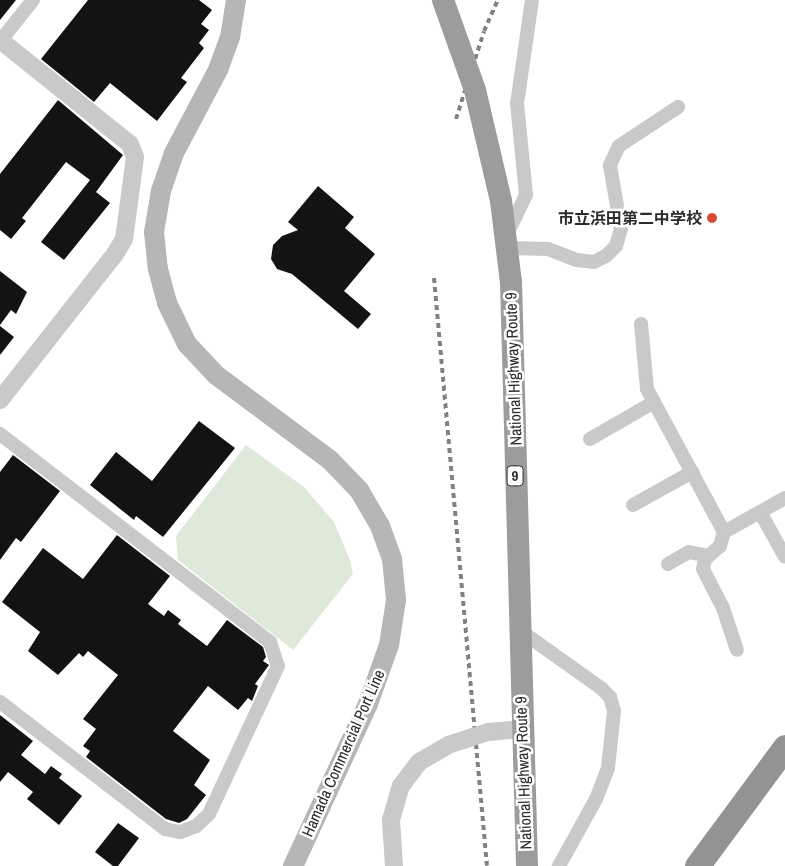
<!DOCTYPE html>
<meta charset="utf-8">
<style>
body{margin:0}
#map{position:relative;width:785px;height:866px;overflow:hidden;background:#fff;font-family:"Archivo Narrow","Noto Sans JP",sans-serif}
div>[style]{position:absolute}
.green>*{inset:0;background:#dfe9da}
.building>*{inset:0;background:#131313}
.minor>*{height:14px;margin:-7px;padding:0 7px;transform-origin:7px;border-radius:7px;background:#c9c9c9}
.tertiary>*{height:18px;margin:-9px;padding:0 9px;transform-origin:9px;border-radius:9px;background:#c9c9c9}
.secondary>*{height:20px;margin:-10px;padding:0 10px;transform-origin:10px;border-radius:10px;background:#b6b6b6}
.trunk>*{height:22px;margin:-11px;padding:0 11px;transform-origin:11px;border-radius:11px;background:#9c9c9c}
.motorway>*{height:25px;margin:-12.5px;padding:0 12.5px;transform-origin:12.5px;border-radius:12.5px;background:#939393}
.rail>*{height:4px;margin-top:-2px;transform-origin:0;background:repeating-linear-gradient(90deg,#818181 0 5px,transparent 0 9px)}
.tertiary-bridge>*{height:18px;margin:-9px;padding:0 9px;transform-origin:9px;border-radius:9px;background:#c9c9c9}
.trunk-bridge>*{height:22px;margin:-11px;padding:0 11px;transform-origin:11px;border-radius:11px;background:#9c9c9c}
.dots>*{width:14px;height:14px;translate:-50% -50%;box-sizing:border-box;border:2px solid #fff;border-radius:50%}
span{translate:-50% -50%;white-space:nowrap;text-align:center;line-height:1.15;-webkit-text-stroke:5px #fff;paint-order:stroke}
.shield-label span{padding:1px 4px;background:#fff;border:1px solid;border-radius:4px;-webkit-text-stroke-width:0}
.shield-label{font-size:15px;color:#2c2c2c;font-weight:700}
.poi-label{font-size:16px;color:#2c2c2c;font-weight:700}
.right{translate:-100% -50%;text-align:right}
.street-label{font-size:16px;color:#2c2c2c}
</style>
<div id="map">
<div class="green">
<div style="clip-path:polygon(246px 445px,304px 487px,334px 522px,350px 560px,353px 574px,293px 650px,178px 560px,176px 536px)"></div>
</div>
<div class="building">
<div style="clip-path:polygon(0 0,16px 0,0 20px)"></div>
<div style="clip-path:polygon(88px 0,199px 0,212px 10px,201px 24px,209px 30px,199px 43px,204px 48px,181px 78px,187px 82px,157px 121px,110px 83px,94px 102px,41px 59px)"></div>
<div style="clip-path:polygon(58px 100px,123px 155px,96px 192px,110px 203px,64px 260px,41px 242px,90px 180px,66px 162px,22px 218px,26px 221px,11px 239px,0 230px,0 174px)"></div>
<div style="clip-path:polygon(318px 186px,354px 217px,345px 228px,375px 254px,344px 291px,371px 314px,358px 329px,292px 274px,277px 269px,271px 259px,273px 245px,282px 236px,298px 230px,288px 222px)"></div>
<div style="clip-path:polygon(0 271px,27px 292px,16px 314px,11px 310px,0 325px)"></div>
<div style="clip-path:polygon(0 326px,14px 337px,0 355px)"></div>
<div style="clip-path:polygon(199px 421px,235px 448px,163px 537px,136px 516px,134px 520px,90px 485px,116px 452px,152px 481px)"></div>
<div style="clip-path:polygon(13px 455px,60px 491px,21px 542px,16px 538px,0 560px,0 472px)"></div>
<div style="clip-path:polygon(117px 535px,170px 576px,148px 604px,164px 616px,168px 610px,181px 620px,178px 624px,207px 646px,227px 620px,263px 647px,266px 657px,263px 661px,269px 665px,255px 684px,258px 686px,252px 701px,248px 698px,238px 710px,208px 686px,173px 731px,210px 760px,194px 785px,206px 795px,187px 819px,179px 823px,166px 819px,86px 757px,90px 751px,83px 746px,96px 729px,83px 719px,118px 675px,88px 651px,83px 657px,79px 653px,58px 675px,28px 651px,40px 632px,2px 602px,43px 548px,83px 579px)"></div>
<div style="clip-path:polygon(0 715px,33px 741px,21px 755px,45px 774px,51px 766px,62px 774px,59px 778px,82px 796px,59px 825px,27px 799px,33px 792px,8px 772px,0 782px)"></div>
<div style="clip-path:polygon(118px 823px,139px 838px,118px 866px,113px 866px,95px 852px)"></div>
</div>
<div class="minor">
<div style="left:1px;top:40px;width:51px;rotate:-51.3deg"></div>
<div style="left:507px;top:234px;width:43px;rotate:-64deg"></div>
<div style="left:526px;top:195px;width:91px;rotate:-95.6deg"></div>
<div style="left:517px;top:104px;width:105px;rotate:-81.8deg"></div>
<div style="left:507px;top:248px;width:41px;rotate:1.4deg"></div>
<div style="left:548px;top:249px;width:31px;rotate:21deg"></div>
<div style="left:577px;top:260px;width:17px;rotate:7deg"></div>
<div style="left:594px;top:262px;width:13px;rotate:-27deg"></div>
<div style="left:606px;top:256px;width:14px;rotate:-45deg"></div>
<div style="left:616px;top:246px;width:18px;rotate:-74deg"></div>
<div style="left:621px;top:229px;width:65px;rotate:-99.8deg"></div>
<div style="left:610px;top:165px;width:21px;rotate:-65deg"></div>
<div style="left:619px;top:146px;width:71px;rotate:-33.5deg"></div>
<div style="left:641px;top:324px;width:65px;rotate:84.7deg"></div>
<div style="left:647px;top:389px;width:162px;rotate:61.7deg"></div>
<div style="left:724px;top:532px;width:15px;rotate:106deg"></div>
<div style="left:720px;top:546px;width:20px;rotate:139deg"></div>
<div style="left:705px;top:559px;width:10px;rotate:101deg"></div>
<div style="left:703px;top:569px;width:44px;rotate:62.9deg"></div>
<div style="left:723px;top:608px;width:44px;rotate:71.6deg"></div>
<div style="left:0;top:434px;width:341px;rotate:37.6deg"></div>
<div style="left:270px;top:642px;width:25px;rotate:72deg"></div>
<div style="left:278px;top:666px;width:163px;rotate:115deg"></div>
<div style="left:209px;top:814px;width:18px;rotate:137deg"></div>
<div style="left:196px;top:826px;width:17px;rotate:159deg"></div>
<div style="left:180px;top:832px;width:15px;rotate:-169deg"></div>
<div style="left:165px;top:829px;width:208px;rotate:-142.4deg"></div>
<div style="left:590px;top:439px;width:74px;rotate:-30deg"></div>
<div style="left:633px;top:505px;width:68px;rotate:-29.2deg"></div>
<div style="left:760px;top:512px;width:51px;rotate:60.9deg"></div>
<div style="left:724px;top:532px;width:70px;rotate:-29.1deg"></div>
<div style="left:668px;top:564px;width:24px;rotate:-30deg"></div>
<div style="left:689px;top:552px;width:19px;rotate:12deg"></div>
<div style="left:518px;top:629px;width:102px;rotate:35.4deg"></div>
<div style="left:601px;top:688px;width:13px;rotate:45deg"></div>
<div style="left:610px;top:697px;width:15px;rotate:74deg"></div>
<div style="left:614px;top:711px;width:57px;rotate:96deg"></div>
<div style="left:608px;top:768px;width:33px;rotate:111deg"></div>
<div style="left:596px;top:799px;width:77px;rotate:118.9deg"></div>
</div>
<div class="tertiary">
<div style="left:0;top:40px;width:166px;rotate:38.7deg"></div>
<div style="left:130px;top:144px;width:14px;rotate:69deg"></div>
<div style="left:135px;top:157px;width:83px;rotate:97.6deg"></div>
<div style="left:124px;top:239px;width:17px;rotate:121deg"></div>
<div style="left:115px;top:254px;width:186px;rotate:128.2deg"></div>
<div style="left:488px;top:732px;width:33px;rotate:-5deg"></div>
<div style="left:391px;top:820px;width:46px;rotate:86.3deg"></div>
</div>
<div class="secondary">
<div style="left:236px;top:0;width:37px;rotate:99deg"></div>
<div style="left:230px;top:37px;width:33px;rotate:110deg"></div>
<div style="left:219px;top:68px;width:96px;rotate:117.9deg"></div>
<div style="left:174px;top:153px;width:40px;rotate:108.9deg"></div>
<div style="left:161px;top:191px;width:42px;rotate:99.7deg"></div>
<div style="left:154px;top:232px;width:37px;rotate:84deg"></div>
<div style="left:158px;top:269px;width:35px;rotate:75deg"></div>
<div style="left:167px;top:303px;width:46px;rotate:64deg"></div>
<div style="left:187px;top:344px;width:42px;rotate:46.9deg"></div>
<div style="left:216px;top:375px;width:142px;rotate:36.7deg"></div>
<div style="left:330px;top:460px;width:42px;rotate:46deg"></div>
<div style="left:359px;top:490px;width:42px;rotate:59.7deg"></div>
<div style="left:380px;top:526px;width:35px;rotate:70deg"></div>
<div style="left:392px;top:559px;width:41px;rotate:84.4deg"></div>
<div style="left:396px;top:600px;width:46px;rotate:98.8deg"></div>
<div style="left:389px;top:645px;width:63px;rotate:109.6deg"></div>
<div style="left:368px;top:704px;width:179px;rotate:114.8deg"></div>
</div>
<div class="trunk">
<div style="left:443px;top:0;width:48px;rotate:70.4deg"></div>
<div style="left:475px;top:90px;width:114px;rotate:76.8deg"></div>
<div style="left:501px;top:201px;width:82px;rotate:83deg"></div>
<div style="left:511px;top:282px;width:584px;rotate:88.43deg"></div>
</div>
<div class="motorway">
<div style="left:697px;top:866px;width:148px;rotate:-53.5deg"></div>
</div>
<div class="rail">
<div style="left:456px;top:119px;width:92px;rotate:-72.3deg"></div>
<div style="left:484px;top:31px;width:34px;rotate:-66deg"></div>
<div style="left:434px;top:278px;width:590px;rotate:84.85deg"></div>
</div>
<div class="tertiary-bridge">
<div style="left:391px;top:820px;width:35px;rotate:-74deg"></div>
<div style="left:401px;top:786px;width:30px;rotate:-53deg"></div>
<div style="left:419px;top:762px;width:34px;rotate:-30deg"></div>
<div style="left:448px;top:745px;width:42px;rotate:-18deg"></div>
</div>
<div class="trunk-bridge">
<div style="left:459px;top:45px;width:48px;rotate:70.4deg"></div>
</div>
<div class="dots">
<div style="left:712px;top:218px;background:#d94b37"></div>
</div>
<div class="shield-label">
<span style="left:515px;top:476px">9</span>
</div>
<div class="poi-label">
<span class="right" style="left:702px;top:218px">市立浜田第二中学校</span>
</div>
<div class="street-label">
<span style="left:513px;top:369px;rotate:-92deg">National Highway Route 9</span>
<span style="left:343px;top:753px;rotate:-66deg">Hamada Commercial Port Line</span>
<span style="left:523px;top:773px;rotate:-92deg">National Highway Route 9</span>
</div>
</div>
